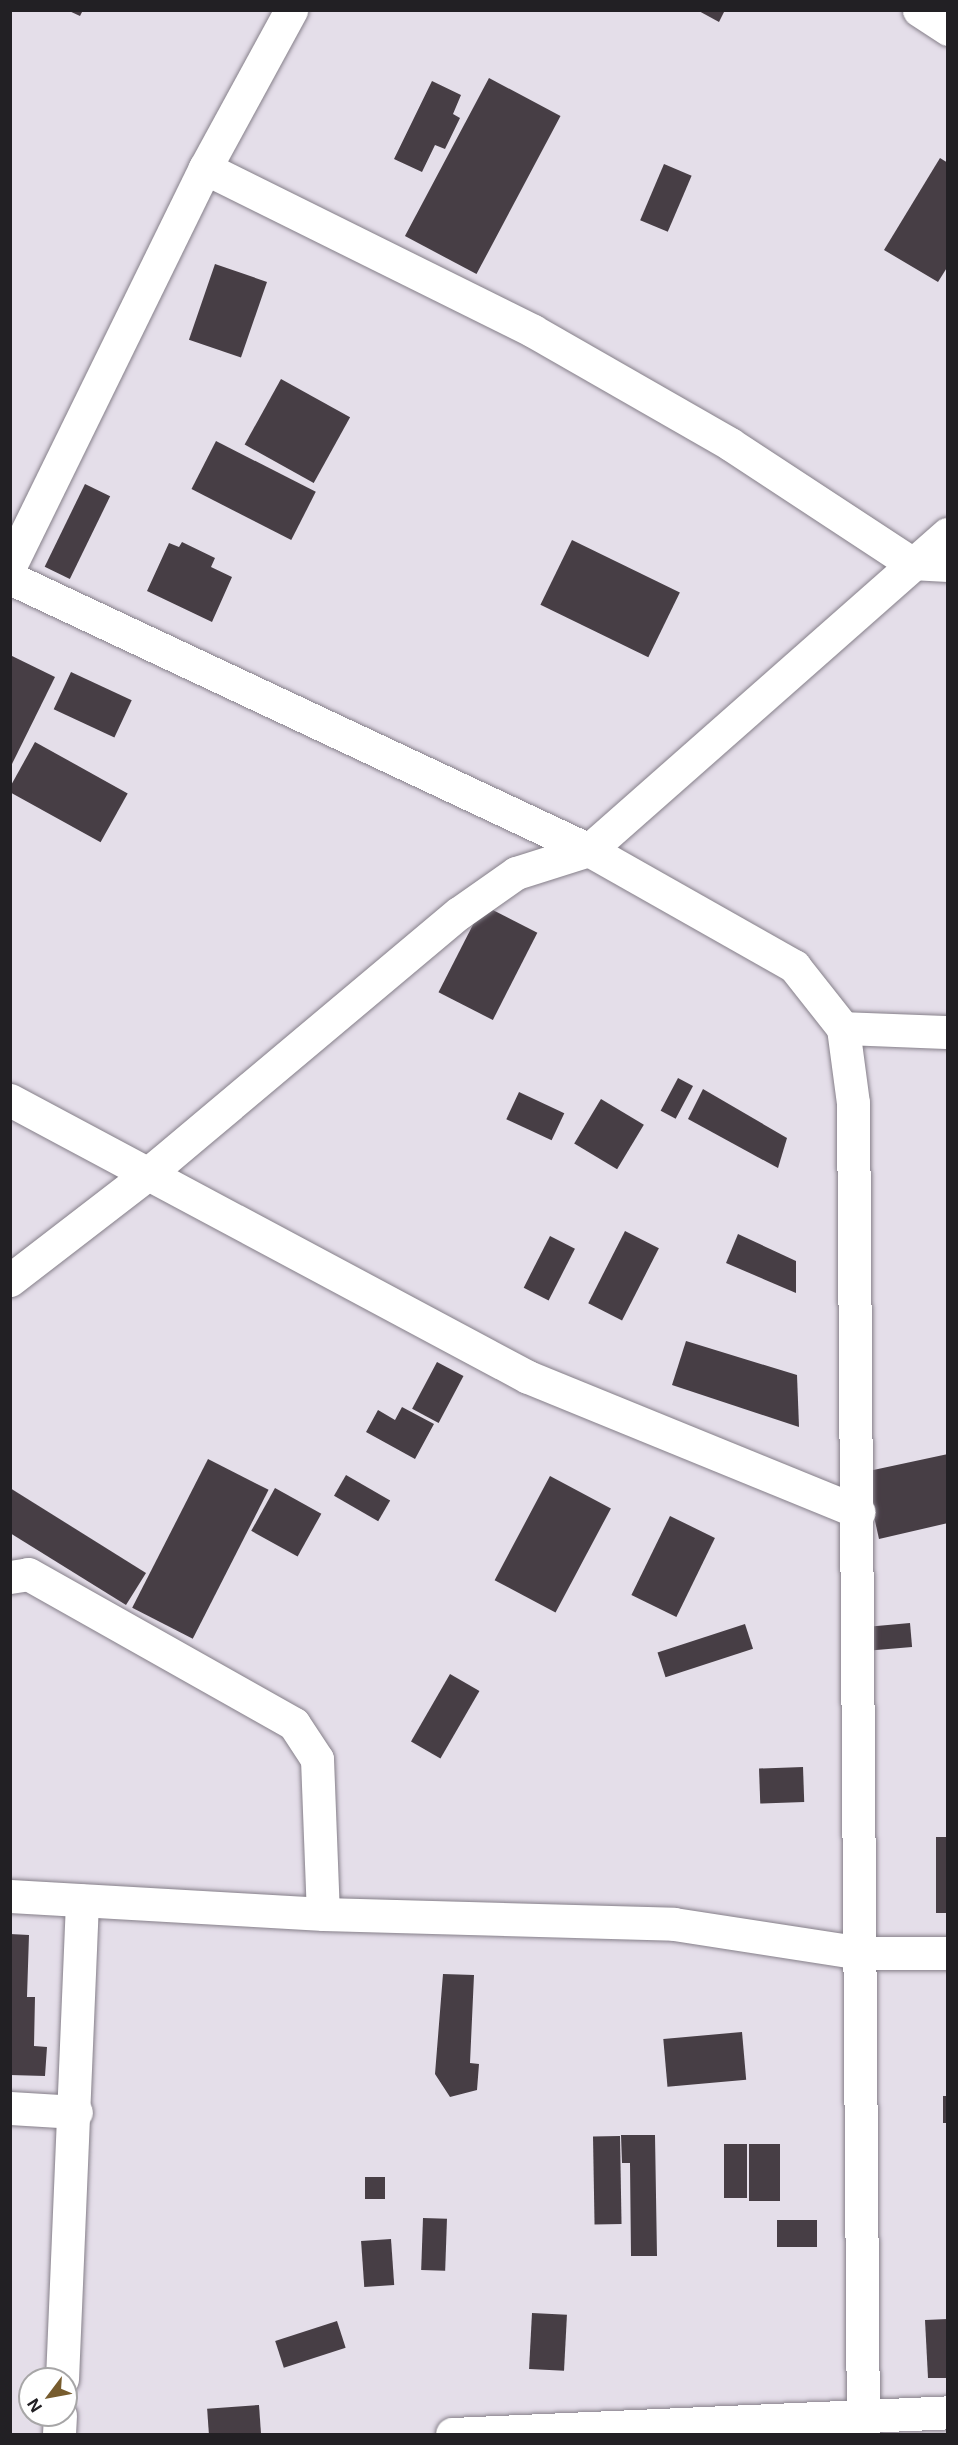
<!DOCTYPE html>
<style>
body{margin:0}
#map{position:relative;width:958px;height:2445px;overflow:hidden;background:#e4dee9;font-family:Inter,sans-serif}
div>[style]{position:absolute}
.building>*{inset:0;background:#473e45;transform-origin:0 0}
.roads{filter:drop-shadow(0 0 2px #857f89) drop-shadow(0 0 2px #857f89)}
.street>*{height:33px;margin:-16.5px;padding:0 16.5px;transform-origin:16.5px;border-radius:16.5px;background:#fff}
span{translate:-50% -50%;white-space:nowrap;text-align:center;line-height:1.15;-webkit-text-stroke:6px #fff;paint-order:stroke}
.frame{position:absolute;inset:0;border:12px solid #222024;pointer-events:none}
.north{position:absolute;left:18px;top:2367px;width:60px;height:60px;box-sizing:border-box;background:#fff;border:2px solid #a7a6a7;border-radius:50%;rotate:238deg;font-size:16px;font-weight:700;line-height:24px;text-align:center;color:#222024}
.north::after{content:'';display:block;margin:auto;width:21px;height:27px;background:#775c2e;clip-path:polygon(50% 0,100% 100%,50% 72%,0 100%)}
</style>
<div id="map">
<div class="building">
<div style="clip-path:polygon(67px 10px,83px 10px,80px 16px)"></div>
<div style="clip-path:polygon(697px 10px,725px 10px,719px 22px)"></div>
<div style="left:489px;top:78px;width:81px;height:179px;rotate:28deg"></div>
<div style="clip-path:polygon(432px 81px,461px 95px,453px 114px,460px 118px,445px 149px,435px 145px,422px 172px,394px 159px)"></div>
<div style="clip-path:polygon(940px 158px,948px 163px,948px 266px,938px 282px,884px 250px)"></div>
<div style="left:664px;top:164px;width:30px;height:61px;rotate:23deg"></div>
<div style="left:215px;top:264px;width:55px;height:80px;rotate:19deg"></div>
<div style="left:281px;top:379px;width:79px;height:75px;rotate:29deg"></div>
<div style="left:216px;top:441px;width:112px;height:54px;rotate:27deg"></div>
<div style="left:85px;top:484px;width:28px;height:92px;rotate:26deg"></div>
<div style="left:572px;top:540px;width:120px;height:72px;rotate:26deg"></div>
<div style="clip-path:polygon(182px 542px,215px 558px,211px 567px,232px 577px,212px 622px,147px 591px,169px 543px,179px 547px)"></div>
<div style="clip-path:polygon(10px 655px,55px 677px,10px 768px)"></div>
<div style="left:71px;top:672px;width:67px;height:41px;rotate:25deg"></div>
<div style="left:35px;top:742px;width:106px;height:56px;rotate:29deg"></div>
<div style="left:483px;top:905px;width:61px;height:98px;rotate:27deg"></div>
<div style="left:678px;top:1078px;width:17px;height:37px;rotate:28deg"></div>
<div style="clip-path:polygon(703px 1089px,787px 1138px,778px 1168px,688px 1119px)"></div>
<div style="left:519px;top:1092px;width:50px;height:30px;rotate:25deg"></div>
<div style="left:601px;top:1099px;width:50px;height:52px;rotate:31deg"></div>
<div style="left:625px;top:1231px;width:38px;height:81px;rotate:27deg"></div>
<div style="clip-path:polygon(738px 1234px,796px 1261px,796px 1293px,726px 1263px)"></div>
<div style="left:550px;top:1236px;width:28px;height:58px;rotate:27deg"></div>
<div style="clip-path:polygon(686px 1341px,797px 1375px,799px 1427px,672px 1385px)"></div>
<div style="left:437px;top:1362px;width:30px;height:53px;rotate:28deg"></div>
<div style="clip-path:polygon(402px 1407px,434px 1424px,415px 1459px,366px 1432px,378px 1410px,395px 1420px)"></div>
<div style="clip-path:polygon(948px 1454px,948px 1523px,879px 1539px,864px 1472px)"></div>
<div style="left:208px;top:1459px;width:68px;height:167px;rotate:27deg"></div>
<div style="left:346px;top:1475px;width:51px;height:24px;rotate:30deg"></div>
<div style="left:550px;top:1476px;width:69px;height:118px;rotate:28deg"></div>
<div style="clip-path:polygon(10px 1488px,146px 1573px,126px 1605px,10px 1533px)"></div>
<div style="left:275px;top:1488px;width:53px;height:49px;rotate:29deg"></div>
<div style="left:670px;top:1516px;width:50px;height:88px;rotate:26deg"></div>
<div style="left:910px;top:1623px;width:24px;height:39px;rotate:85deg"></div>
<div style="left:745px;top:1624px;width:26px;height:92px;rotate:72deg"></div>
<div style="left:450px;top:1674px;width:34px;height:78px;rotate:30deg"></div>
<div style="left:803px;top:1767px;width:35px;height:44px;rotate:88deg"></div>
<div style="left:936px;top:1837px;width:12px;height:76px"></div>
<div style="clip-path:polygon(10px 1934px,29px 1935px,27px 1997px,35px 1997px,34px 2046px,47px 2047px,45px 2076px,10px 2075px)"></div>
<div style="clip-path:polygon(443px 1974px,474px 1975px,470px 2063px,479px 2064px,477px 2090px,450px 2097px,435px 2074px)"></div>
<div style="left:742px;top:2032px;width:48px;height:79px;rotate:85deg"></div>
<div style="left:943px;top:2096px;width:5px;height:27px"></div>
<div style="clip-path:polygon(621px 2135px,655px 2135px,657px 2256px,631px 2256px,630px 2163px,622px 2163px)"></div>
<div style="left:620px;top:2136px;width:88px;height:27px;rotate:89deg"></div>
<div style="left:724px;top:2144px;width:23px;height:54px"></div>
<div style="left:749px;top:2144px;width:31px;height:57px"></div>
<div style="left:365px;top:2177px;width:20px;height:22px"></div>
<div style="left:423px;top:2218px;width:24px;height:52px;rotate:2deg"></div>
<div style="left:777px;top:2220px;width:40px;height:27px"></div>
<div style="left:391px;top:2239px;width:46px;height:30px;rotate:86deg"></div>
<div style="left:532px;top:2313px;width:35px;height:56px;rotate:3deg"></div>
<div style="clip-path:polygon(948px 2319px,948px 2378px,928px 2378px,925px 2320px)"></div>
<div style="left:337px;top:2321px;width:28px;height:65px;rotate:72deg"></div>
<div style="left:259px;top:2405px;width:29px;height:52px;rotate:86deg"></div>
</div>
<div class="roads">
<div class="street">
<div style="left:919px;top:10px;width:35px;rotate:33deg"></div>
<div style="left:205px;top:168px;width:366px;rotate:26.4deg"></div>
<div style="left:533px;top:331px;width:227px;rotate:29.8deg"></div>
<div style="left:730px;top:444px;width:217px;rotate:33.3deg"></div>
<div style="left:911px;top:563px;width:37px;rotate:3deg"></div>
<div style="left:10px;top:566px;width:443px;rotate:-63.9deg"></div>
<div style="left:205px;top:168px;width:180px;rotate:-61.4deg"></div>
<div style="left:10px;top:578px;width:640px;rotate:25.16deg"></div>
<div style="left:589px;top:850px;width:236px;rotate:29.5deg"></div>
<div style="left:794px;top:966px;width:79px;rotate:51.7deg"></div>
<div style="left:843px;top:1028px;width:76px;rotate:82.4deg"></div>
<div style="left:853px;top:1103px;width:1331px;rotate:89.57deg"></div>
<div style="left:843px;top:1028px;width:105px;rotate:2.2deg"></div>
<div style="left:10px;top:1100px;width:587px;rotate:28.14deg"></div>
<div style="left:528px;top:1377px;width:357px;rotate:22.2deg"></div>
<div style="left:10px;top:1280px;width:177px;rotate:-37.6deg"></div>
<div style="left:150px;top:1172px;width:403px;rotate:-40deg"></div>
<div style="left:459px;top:913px;width:70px;rotate:-35.1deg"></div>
<div style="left:516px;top:873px;width:77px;rotate:-17.5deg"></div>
<div style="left:589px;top:850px;width:478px;rotate:-41.4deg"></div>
<div style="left:10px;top:1577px;width:18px;rotate:-9deg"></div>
<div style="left:28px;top:1574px;width:305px;rotate:29.4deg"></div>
<div style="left:294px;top:1724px;width:42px;rotate:56.7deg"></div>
<div style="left:317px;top:1759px;width:155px;rotate:87.8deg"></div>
<div style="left:10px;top:1896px;width:314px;rotate:3.3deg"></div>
<div style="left:323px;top:1914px;width:351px;rotate:1.6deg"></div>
<div style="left:674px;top:1924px;width:189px;rotate:8.8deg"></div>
<div style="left:861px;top:1953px;width:87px"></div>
<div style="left:10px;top:2108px;width:66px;rotate:3.5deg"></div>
<div style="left:62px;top:2379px;width:479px;rotate:-87.6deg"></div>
<div style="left:59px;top:2434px;width:19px;rotate:-87deg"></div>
<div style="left:452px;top:2434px;width:496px;rotate:-2.5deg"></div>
</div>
</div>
<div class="frame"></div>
<div class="north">N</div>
</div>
